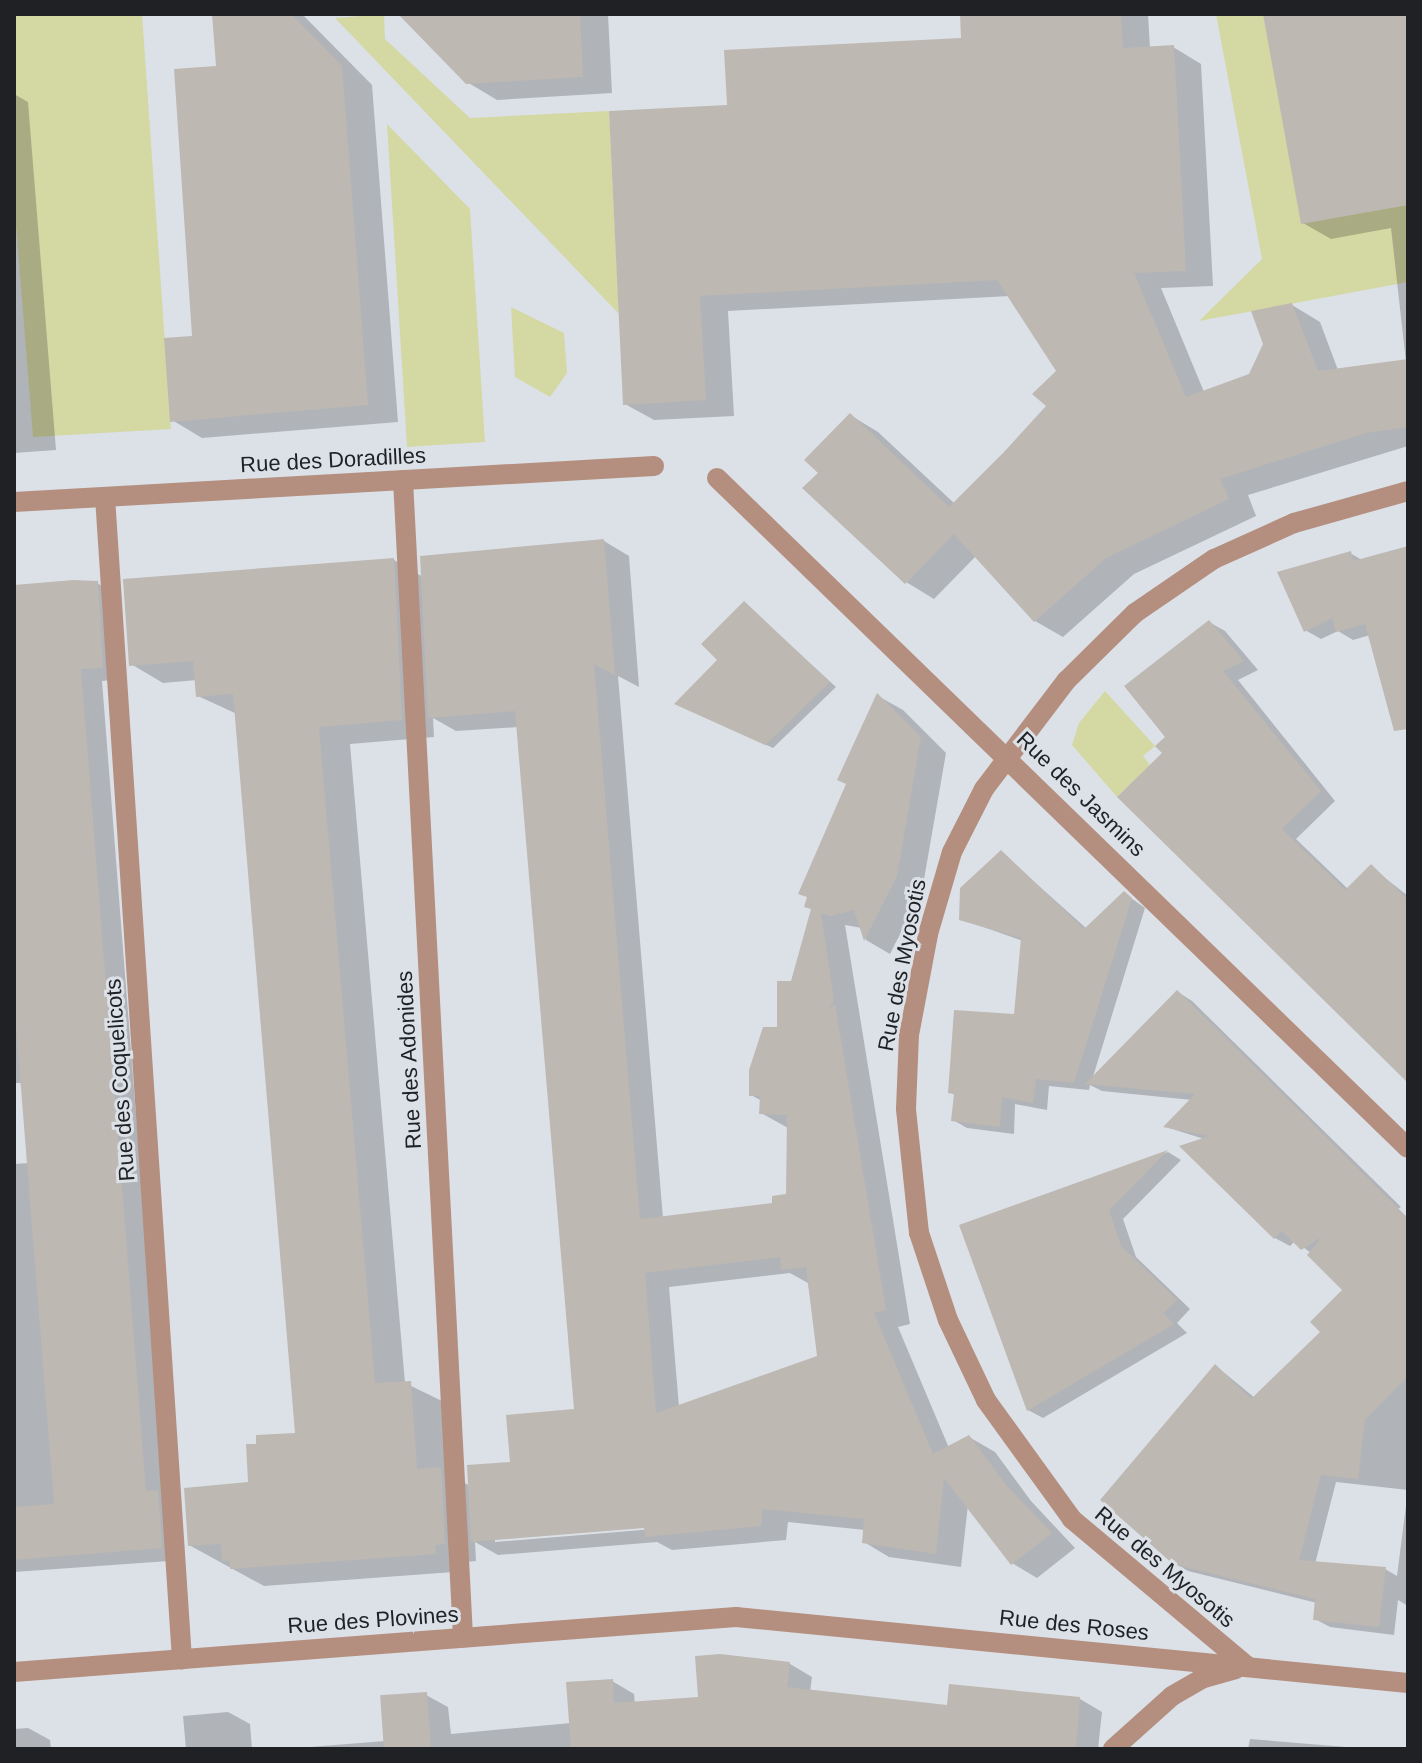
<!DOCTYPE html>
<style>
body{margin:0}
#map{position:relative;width:1422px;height:1763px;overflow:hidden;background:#dce1e8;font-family:Arial,sans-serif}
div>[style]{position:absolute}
.green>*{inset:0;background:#d4d8a3}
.shadow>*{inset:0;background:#0003}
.building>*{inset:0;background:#beb8b2;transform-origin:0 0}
.minor>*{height:20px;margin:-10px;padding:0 10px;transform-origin:10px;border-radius:10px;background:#b48f7f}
span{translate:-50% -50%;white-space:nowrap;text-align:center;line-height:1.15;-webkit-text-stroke:6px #dce1e8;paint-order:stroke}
.street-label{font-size:22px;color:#1f2124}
.frame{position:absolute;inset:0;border:16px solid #1f2124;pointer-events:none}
</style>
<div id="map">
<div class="green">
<div style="clip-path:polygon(14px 14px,142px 14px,171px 429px,33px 437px,14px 200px)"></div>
<div style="clip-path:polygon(384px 14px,385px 39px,470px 118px,609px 111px,619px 314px,335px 18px)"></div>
<div style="clip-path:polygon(1216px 14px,1263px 14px,1408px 205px,1408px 282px,1199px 321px,1262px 259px)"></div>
<div style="clip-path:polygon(387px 124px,470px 209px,485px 442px,407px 447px)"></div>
<div style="clip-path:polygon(511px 307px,564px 333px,567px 373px,550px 397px,515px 377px)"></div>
<div style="clip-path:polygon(1105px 691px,1155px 746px,1143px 756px,1150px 765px,1117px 797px,1072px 745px,1079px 723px)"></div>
</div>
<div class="shadow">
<div style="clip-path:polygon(214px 14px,302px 14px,372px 85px,398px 422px,202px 438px,172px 420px,194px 338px,218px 68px)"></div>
<div style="clip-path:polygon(419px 14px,608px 14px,612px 93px,497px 100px,467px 82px)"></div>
<div style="clip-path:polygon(962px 14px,1148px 14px,1150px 49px,1173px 47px,1201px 64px,1213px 286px,1161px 288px,1204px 392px,1250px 376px,1292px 305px,1320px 322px,1338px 370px,1406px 362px,1391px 228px,1331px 239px,1303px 223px,1265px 14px,1408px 14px,1408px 446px,1248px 495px,1256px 516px,1134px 574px,1063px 637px,1035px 621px,976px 556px,934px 599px,906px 582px,821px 473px,850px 415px,878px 432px,955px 504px,1049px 406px,1058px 371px,1010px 296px,728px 311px,734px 416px,654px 420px,625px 404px,729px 107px,963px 40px)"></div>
<div style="clip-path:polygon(14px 94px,28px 102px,56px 450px,14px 453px)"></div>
<div style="clip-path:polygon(evenodd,604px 541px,629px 556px,639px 687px,618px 676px,663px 1218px,775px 1205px,788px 1196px,788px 1128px,761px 1113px,762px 1101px,751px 1095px,779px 1029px,878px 696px,903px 710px,946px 753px,922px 891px,890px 954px,866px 940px,862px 928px,845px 925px,910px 1324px,898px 1327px,949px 1448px,969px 1437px,995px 1452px,1031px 1501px,1075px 1548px,1037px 1578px,1012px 1563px,968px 1505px,961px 1567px,889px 1557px,864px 1542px,865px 1530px,788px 1522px,786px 1540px,672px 1550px,657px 1542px,498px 1555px,475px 1542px,476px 1561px,466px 1562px,467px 1571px,264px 1586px,189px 1545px,297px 1434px,237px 714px,198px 696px,197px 680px,163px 683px,131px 664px,394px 560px,423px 577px,604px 541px,433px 718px,456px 731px,518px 727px,576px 1411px,512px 1464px,470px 1486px,447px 1473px,442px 1401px,405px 1383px,350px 744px,434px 737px,433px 718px,604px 541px,790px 1273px,808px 1283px,819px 1357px,679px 1407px,669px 1287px,790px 1273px,604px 541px,653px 1525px,654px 1529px,495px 1542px,495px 1538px,653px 1525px)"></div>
<div style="clip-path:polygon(1408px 549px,1408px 670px,1370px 635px,1353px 640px,1338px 631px,1321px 639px,1305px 630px,1350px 553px,1362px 560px)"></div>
<div style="clip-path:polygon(97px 583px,119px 596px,124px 679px,102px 681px,166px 1497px,183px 1560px,14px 1572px,14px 1164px,29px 1163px,23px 1083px,14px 1083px,14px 1027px,18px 1027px,14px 589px)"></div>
<div style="clip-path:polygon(745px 604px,836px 687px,773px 748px,684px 707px,720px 660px)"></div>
<div style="clip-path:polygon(1209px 622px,1225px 631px,1258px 670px,1238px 680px,1335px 801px,1296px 839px,1349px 890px,1371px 867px,1408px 896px,1408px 1080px,1164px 753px)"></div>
<div style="clip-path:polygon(evenodd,1001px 852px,1087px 929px,1124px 893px,1145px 908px,1092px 1080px,1178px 992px,1192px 1001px,1401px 1207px,1380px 1220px,1408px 1248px,1408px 1606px,1398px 1600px,1394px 1635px,1330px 1627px,1315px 1619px,1317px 1603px,1188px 1571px,1172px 1562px,1216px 1366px,1255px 1398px,1323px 1332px,1344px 1290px,1311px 1253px,1295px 1241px,1290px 1246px,1275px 1238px,1204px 1139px,1166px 1127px,1192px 1100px,1102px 1091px,1090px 1085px,1089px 1090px,1049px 1086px,1047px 1110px,1015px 1104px,1014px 1134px,967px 1128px,953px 1120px,956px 1096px,950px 1092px,1016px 1016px,1023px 941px,961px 919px,1001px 852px,1336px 1482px,1408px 1490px,1397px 1576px,1385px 1569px,1315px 1564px,1336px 1482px)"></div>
<div style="clip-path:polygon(1168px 1152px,1181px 1160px,1123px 1219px,1136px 1257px,1190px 1309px,1177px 1323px,1187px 1333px,1043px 1418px,1028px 1410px,962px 1226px)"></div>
<div style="clip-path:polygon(718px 1656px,790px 1664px,812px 1677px,810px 1692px,948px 1707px,1080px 1699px,1102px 1712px,1098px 1749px,1047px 1744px,1047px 1749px,285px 1749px,385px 1741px,426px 1695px,448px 1707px,451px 1734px,571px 1723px,612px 1681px,634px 1694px,635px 1704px,700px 1699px)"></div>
<div style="clip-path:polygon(228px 1712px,250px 1724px,252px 1749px,186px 1749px,183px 1716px)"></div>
<div style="clip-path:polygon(28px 1728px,50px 1740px,51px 1749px,14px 1749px,14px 1729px)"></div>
<div style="clip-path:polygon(1250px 1739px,1346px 1747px,1362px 1749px,1248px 1749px)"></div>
</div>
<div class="building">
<div style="clip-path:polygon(212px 14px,291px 14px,342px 66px,368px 405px,170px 422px,164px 338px,192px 336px,174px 69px,216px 66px)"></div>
<div style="clip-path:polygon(398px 14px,580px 14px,583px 77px,466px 84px)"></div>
<div style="clip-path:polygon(960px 14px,1121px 14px,1123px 48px,1174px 45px,1186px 271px,1134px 273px,1186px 397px,1249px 374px,1263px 344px,1251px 311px,1292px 303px,1318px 371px,1408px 359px,1408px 427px,1366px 433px,1220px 479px,1229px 499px,1106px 558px,1034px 622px,954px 534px,905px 584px,802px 488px,818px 473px,804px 460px,850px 413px,949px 507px,1004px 452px,1046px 406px,1032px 394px,1056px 371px,997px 280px,700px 296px,706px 400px,623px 405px,609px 111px,727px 105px,724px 50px,961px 38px)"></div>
<div style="clip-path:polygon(1263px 14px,1408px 14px,1408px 205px,1301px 224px)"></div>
<div style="clip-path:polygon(evenodd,604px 539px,615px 675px,594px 664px,640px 1219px,772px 1203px,772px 1196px,786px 1194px,787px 1115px,759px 1114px,760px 1096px,749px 1096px,749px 1070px,763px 1027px,777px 1027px,777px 981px,791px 981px,811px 909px,804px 907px,807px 897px,798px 894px,846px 784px,837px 780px,877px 693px,921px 737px,897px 876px,864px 941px,854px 910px,830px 916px,821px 913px,834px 1000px,829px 1010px,835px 1004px,886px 1310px,874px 1313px,933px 1454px,969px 1435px,1006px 1485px,1052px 1533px,1011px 1565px,944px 1478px,936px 1554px,862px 1543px,864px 1519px,763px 1509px,761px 1526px,645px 1537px,644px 1528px,471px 1542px,467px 1465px,510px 1462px,506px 1415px,574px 1409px,515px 711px,428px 718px,420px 556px,604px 539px,780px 1257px,781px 1270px,806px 1267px,817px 1356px,656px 1413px,645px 1273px,780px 1257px)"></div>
<div style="clip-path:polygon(1408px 546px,1408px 729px,1394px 731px,1365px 624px,1336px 632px,1332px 618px,1304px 632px,1277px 572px,1351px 551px,1353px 561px)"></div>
<div style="clip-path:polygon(394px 558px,402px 720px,319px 727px,375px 1383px,411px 1381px,417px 1469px,441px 1467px,445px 1544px,435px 1545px,436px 1554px,230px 1569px,230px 1561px,222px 1561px,221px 1544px,188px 1546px,184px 1488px,248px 1482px,246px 1444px,256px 1444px,256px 1435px,295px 1433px,233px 694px,196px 697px,193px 661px,129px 666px,123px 579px)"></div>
<div style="clip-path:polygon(74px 580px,98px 581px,103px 668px,81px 669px,146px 1491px,158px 1490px,162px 1548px,14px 1560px,14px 1507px,54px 1504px,14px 1000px,14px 585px)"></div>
<div style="clip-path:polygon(744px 601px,830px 682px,765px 745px,674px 704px,717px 660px,701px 644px)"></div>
<div style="clip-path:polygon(1209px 620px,1244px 661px,1223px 671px,1321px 791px,1282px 829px,1345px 890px,1371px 864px,1408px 900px,1408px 1083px,1117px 797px,1162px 753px,1155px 746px,1165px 737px,1124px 686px)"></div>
<div style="clip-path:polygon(1001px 850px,1084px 929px,1124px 891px,1132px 898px,1074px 1083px,1036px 1079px,1033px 1103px,1002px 1097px,1000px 1127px,951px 1121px,954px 1094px,948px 1093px,954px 1010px,1014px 1014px,1021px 938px,959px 920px,960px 888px)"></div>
<div style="clip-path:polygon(1177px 990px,1408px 1218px,1408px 1376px,1365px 1420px,1358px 1479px,1321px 1475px,1299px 1560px,1386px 1567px,1379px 1627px,1313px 1620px,1315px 1599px,1173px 1564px,1100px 1500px,1215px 1364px,1251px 1399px,1320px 1332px,1310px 1322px,1342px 1290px,1307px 1255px,1322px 1237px,1301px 1250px,1282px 1231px,1274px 1239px,1179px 1146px,1209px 1136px,1163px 1127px,1195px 1094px,1085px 1084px)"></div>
<div style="clip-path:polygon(1168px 1150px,1109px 1210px,1121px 1246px,1177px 1300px,1163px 1313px,1174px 1324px,1027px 1411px,959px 1225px)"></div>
<div style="clip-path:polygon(720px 1654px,790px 1662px,787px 1687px,947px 1705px,949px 1684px,1080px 1697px,1076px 1749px,571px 1749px,566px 1682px,613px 1679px,614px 1703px,698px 1697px,695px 1656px)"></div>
<div style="left:427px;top:1692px;width:57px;height:47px;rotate:86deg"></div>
</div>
<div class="minor">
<div style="left:717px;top:478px;width:962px;rotate:44.12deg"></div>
<div style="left:403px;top:480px;width:1159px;rotate:87.03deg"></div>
<div style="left:105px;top:497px;width:1165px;rotate:86.21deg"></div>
<div style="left:14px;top:502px;width:641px;rotate:-3.22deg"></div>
<div style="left:1247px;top:1666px;width:229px;rotate:-140deg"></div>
<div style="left:1072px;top:1519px;width:147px;rotate:-125.9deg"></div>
<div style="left:986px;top:1400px;width:89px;rotate:-115.4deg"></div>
<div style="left:948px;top:1320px;width:92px;rotate:-108.4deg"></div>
<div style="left:919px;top:1233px;width:125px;rotate:-96deg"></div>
<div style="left:906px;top:1109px;width:74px;rotate:-87.7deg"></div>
<div style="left:909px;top:1035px;width:103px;rotate:-79.3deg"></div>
<div style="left:928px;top:934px;width:85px;rotate:-73.7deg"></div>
<div style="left:952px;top:852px;width:71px;rotate:-63.1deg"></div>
<div style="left:984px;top:789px;width:136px;rotate:-52.8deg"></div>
<div style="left:1066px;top:681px;width:97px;rotate:-44.6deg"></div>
<div style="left:1135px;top:613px;width:96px;rotate:-34.4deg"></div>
<div style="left:1214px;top:559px;width:88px;rotate:-24.2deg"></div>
<div style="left:1294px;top:523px;width:118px;rotate:-15.7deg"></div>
<div style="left:14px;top:1672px;width:724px;rotate:-4.36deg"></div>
<div style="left:736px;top:1617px;width:675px;rotate:5.61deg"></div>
<div style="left:1113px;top:1749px;width:79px;rotate:-41.9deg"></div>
<div style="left:1172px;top:1696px;width:34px;rotate:-30deg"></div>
<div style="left:1201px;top:1679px;width:36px;rotate:-16deg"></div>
</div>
<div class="street-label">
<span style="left:333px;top:460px;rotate:-3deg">Rue des Doradilles</span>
<span style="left:1081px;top:794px;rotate:44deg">Rue des Jasmins</span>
<span style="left:902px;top:965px;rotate:-79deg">Rue des Myosotis</span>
<span style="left:409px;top:1060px;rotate:-93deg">Rue des Adonides</span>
<span style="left:120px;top:1080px;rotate:-94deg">Rue des Coquelicots</span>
<span style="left:1165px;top:1567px;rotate:40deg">Rue des Myosotis</span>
<span style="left:373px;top:1620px;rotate:-4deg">Rue des Plovines</span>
<span style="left:1074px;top:1625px;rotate:6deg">Rue des Roses</span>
</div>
<div class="frame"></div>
</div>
